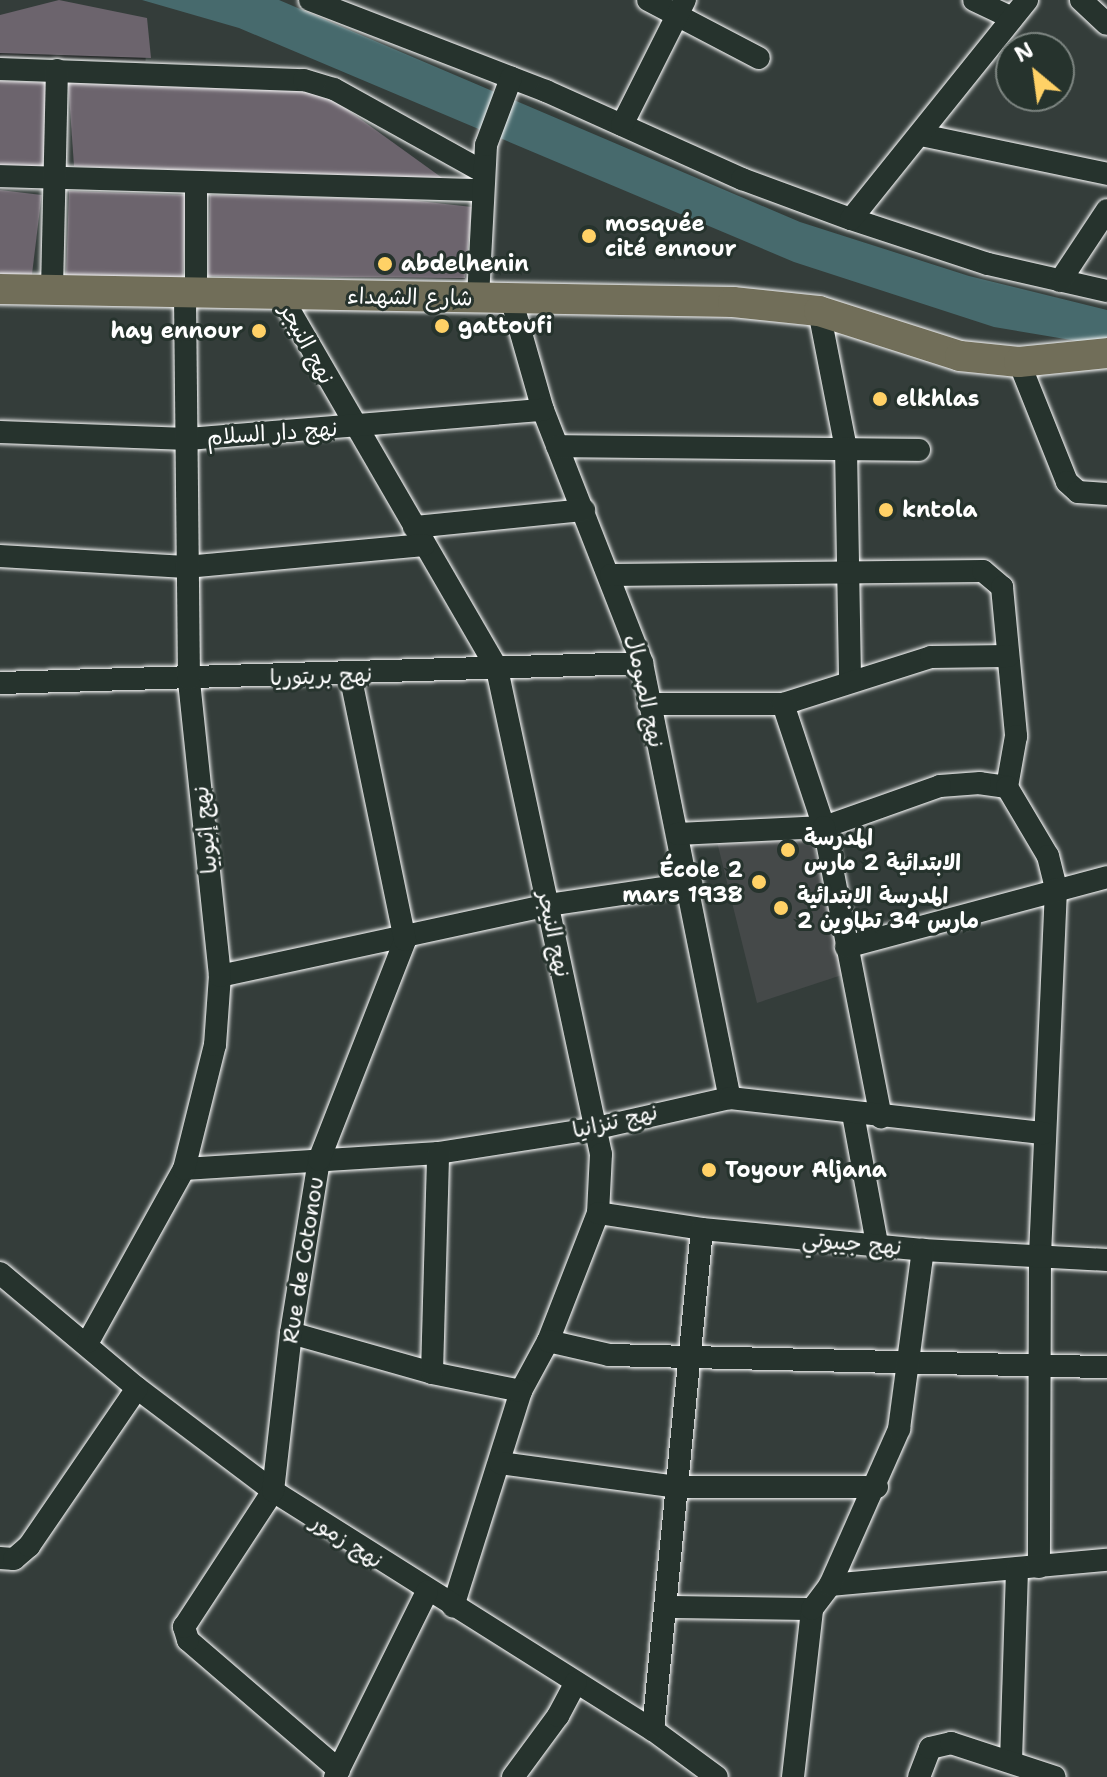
<!DOCTYPE html>
<meta charset="utf-8">
<style>
body{margin:0}
#map{position:relative;width:1107px;height:1777px;overflow:hidden;background:#343d3a;font-family:"Shantell Sans","Playpen Sans Arabic",sans-serif}
div>[style]{position:absolute}
.built>*{inset:0;background:#454949}
.water>*{inset:0;background:#476a6d}
.shadow>*{inset:0;background:#0007;transform-origin:0 0}
.building>*{inset:0;background:#6c646d;transform-origin:0 0}
.roads{filter:drop-shadow(0 0 2px #fff) drop-shadow(0 0 2px #fff)}
.minor>*{height:22px;margin:-11px;padding:0 11px;transform-origin:11px;border-radius:11px;background:#26332d}
.major>*{height:30px;margin:-15px;padding:0 15px;transform-origin:15px;border-radius:15px;background:#716e59}
.dots>*{width:22px;height:22px;translate:-50% -50%;box-sizing:border-box;border:4px solid #26332d;border-radius:50%}
span{translate:-50% -50%;white-space:nowrap;text-align:center;line-height:1.15;-webkit-text-stroke:6px #26332d;paint-order:stroke}
.poi-label{font-size:22px;color:#fff;font-weight:700}
.left{translate:0 -50%;text-align:left}
.right{translate:-100% -50%;text-align:right}
.street-label{font-size:22px;color:#fff}
.north{position:absolute;left:995px;top:32px;width:80px;height:80px;box-sizing:border-box;background:#26332d;border:2px solid #7d8581;border-radius:50%;rotate:331deg;font-size:22px;font-weight:700;line-height:32px;text-align:center;color:#fff}
.north::after{content:'';display:block;margin:auto;width:28px;height:36px;background:#ffd166;clip-path:polygon(50% 0,100% 100%,50% 72%,0 100%)}
</style>
<div id="map">
<div class="built">
<div style="clip-path:polygon(811px 835px,845px 974px,757px 1003px,717px 842px)"></div>
</div>
<div class="water">
<div style="clip-path:polygon(142px 0,279px 0,800px 222px,969px 276px,1107px 310px,1107px 346px,994px 327px,794px 262px,239px 28px)"></div>
</div>
<div class="shadow">
<div style="left:0;top:17px;width:147px;height:39px;rotate:2deg"></div>
<div style="clip-path:polygon(472px 211px,465px 279px,210px 275px)"></div>
</div>
<div class="building">
<div style="clip-path:polygon(59px 0,147px 18px,151px 58px,0 53px,0 15px)"></div>
<div style="clip-path:polygon(68px 80px,323px 92px,452px 185px,74px 166px)"></div>
<div style="left:0;top:81px;width:49px;height:84px;rotate:2deg"></div>
<div style="left:0;top:190px;width:42px;height:83px;rotate:7deg"></div>
<div style="left:69px;top:191px;width:117px;height:88px;rotate:2deg"></div>
<div style="clip-path:polygon(210px 195px,401px 199px,472px 207px,465px 278px,208px 276px)"></div>
</div>
<div class="roads">
<div class="minor">
<div style="left:310px;top:0;width:253px;rotate:21.1deg"></div>
<div style="left:546px;top:91px;width:215px;rotate:24.2deg"></div>
<div style="left:742px;top:179px;width:116px;rotate:20.2deg"></div>
<div style="left:851px;top:219px;width:144px;rotate:18.2deg"></div>
<div style="left:988px;top:264px;width:122px;rotate:12.8deg"></div>
<div style="left:648px;top:0;width:125px;rotate:27.6deg"></div>
<div style="left:974px;top:0;width:42px;rotate:25.3deg"></div>
<div style="left:1081px;top:0;width:35px;rotate:43deg"></div>
<div style="left:0;top:69px;width:304px;rotate:2.1deg"></div>
<div style="left:304px;top:80px;width:31px;rotate:17deg"></div>
<div style="left:334px;top:89px;width:169px;rotate:29deg"></div>
<div style="left:622px;top:125px;width:140px;rotate:-63.3deg"></div>
<div style="left:921px;top:135px;width:190px;rotate:11.8deg"></div>
<div style="left:0;top:176px;width:480px;rotate:1.7deg"></div>
<div style="left:196px;top:182px;width:107px;rotate:90deg"></div>
<div style="left:851px;top:219px;width:281px;rotate:-51.2deg"></div>
<div style="left:1060px;top:281px;width:85px;rotate:-56.5deg"></div>
<div style="left:52px;top:289px;width:219px;rotate:-88.7deg"></div>
<div style="left:280px;top:294px;width:433px;rotate:59.9deg"></div>
<div style="left:497px;top:669px;width:496px;rotate:77.9deg"></div>
<div style="left:601px;top:1154px;width:59px;rotate:92.9deg"></div>
<div style="left:598px;top:1213px;width:137px;rotate:111.3deg"></div>
<div style="left:548px;top:1341px;width:57px;rotate:118.4deg"></div>
<div style="left:521px;top:1391px;width:226px;rotate:107.5deg"></div>
<div style="left:478px;top:298px;width:153px;rotate:-87deg"></div>
<div style="left:486px;top:145px;width:72px;rotate:-69.5deg"></div>
<div style="left:511px;top:298px;width:116px;rotate:74.1deg"></div>
<div style="left:543px;top:410px;width:272px;rotate:68.6deg"></div>
<div style="left:642px;top:663px;width:444px;rotate:78.6deg"></div>
<div style="left:819px;top:311px;width:140px;rotate:78.9deg"></div>
<div style="left:846px;top:448px;width:232px;rotate:89deg"></div>
<div style="left:1019px;top:362px;width:129px;rotate:68.2deg"></div>
<div style="left:1067px;top:482px;width:15px;rotate:42deg"></div>
<div style="left:1078px;top:492px;width:29px;rotate:4deg"></div>
<div style="left:0;top:432px;width:188px;rotate:2.1deg"></div>
<div style="left:188px;top:439px;width:356px;rotate:-4.7deg"></div>
<div style="left:557px;top:446px;width:362px;rotate:0.6deg"></div>
<div style="left:414px;top:527px;width:171px;rotate:-5.7deg"></div>
<div style="left:0;top:556px;width:186px;rotate:3.4deg"></div>
<div style="left:186px;top:567px;width:239px;rotate:-5.3deg"></div>
<div style="left:611px;top:575px;width:372px;rotate:-0.6deg"></div>
<div style="left:983px;top:571px;width:25px;rotate:40deg"></div>
<div style="left:1002px;top:587px;width:150px;rotate:84.6deg"></div>
<div style="left:1016px;top:736px;width:52px;rotate:100deg"></div>
<div style="left:1007px;top:787px;width:27px;rotate:-172deg"></div>
<div style="left:980px;top:783px;width:40px;rotate:175.7deg"></div>
<div style="left:940px;top:786px;width:123px;rotate:160.5deg"></div>
<div style="left:824px;top:827px;width:147px;rotate:177.3deg"></div>
<div style="left:0;top:683px;width:642px;rotate:-1.78deg"></div>
<div style="left:649px;top:704px;width:134px"></div>
<div style="left:783px;top:704px;width:155px;rotate:-17.6deg"></div>
<div style="left:931px;top:657px;width:77px;rotate:-0.7deg"></div>
<div style="left:783px;top:704px;width:130px;rotate:71.6deg"></div>
<div style="left:824px;top:827px;width:296px;rotate:78.9deg"></div>
<div style="left:1007px;top:787px;width:80px;rotate:59.3deg"></div>
<div style="left:1048px;top:856px;width:34px;rotate:76deg"></div>
<div style="left:1056px;top:889px;width:366px;rotate:92.5deg"></div>
<div style="left:1040px;top:1255px;width:312px;rotate:90.2deg"></div>
<div style="left:846px;top:947px;width:270px;rotate:-15deg"></div>
<div style="left:220px;top:976px;width:336px;rotate:-12.2deg"></div>
<div style="left:548px;top:905px;width:145px;rotate:-8.4deg"></div>
<div style="left:853px;top:1114px;width:132px;rotate:79.5deg"></div>
<div style="left:184px;top:1169px;width:255px;rotate:-3.6deg"></div>
<div style="left:438px;top:1153px;width:161px;rotate:-8.9deg"></div>
<div style="left:597px;top:1128px;width:136px;rotate:-12.7deg"></div>
<div style="left:730px;top:1098px;width:316px;rotate:6.4deg"></div>
<div style="left:598px;top:1213px;width:105px;rotate:8.7deg"></div>
<div style="left:702px;top:1229px;width:222px;rotate:5.4deg"></div>
<div style="left:923px;top:1250px;width:184px;rotate:3.1deg"></div>
<div style="left:0;top:1273px;width:179px;rotate:40deg"></div>
<div style="left:137px;top:1388px;width:171px;rotate:37.1deg"></div>
<div style="left:273px;top:1491px;width:449px;rotate:32.2deg"></div>
<div style="left:653px;top:1730px;width:79px;rotate:36.3deg"></div>
<div style="left:291px;top:1333px;width:147px;rotate:15.8deg"></div>
<div style="left:432px;top:1373px;width:91px;rotate:11.4deg"></div>
<div style="left:548px;top:1341px;width:63px;rotate:12.9deg"></div>
<div style="left:609px;top:1355px;width:498px;rotate:1.4deg"></div>
<div style="left:88px;top:1342px;width:198px;rotate:-61deg"></div>
<div style="left:184px;top:1169px;width:128px;rotate:-76deg"></div>
<div style="left:215px;top:1045px;width:69px;rotate:-85.9deg"></div>
<div style="left:220px;top:976px;width:299px;rotate:-96deg"></div>
<div style="left:189px;top:679px;width:390px;rotate:-90.6deg"></div>
<div style="left:432px;top:1373px;width:220px;rotate:-88.4deg"></div>
<div style="left:500px;top:1463px;width:180px;rotate:7.7deg"></div>
<div style="left:678px;top:1487px;width:199px"></div>
<div style="left:0;top:1558px;width:14px;rotate:4deg"></div>
<div style="left:14px;top:1559px;width:20px;rotate:-41deg"></div>
<div style="left:29px;top:1546px;width:191px;rotate:-55.6deg"></div>
<div style="left:830px;top:1585px;width:278px;rotate:-5.2deg"></div>
<div style="left:668px;top:1607px;width:144px;rotate:0.8deg"></div>
<div style="left:653px;top:1730px;width:503px;rotate:-84.41deg"></div>
<div style="left:1011px;top:1761px;width:192px;rotate:-88.2deg"></div>
<div style="left:339px;top:1770px;width:199px;rotate:-139.3deg"></div>
<div style="left:188px;top:1640px;width:14px;rotate:-107deg"></div>
<div style="left:184px;top:1627px;width:163px;rotate:-56.8deg"></div>
<div style="left:273px;top:1491px;width:159px;rotate:-83.5deg"></div>
<div style="left:291px;top:1333px;width:175px;rotate:-80.8deg"></div>
<div style="left:319px;top:1160px;width:236px;rotate:-68.6deg"></div>
<div style="left:405px;top:940px;width:271px;rotate:-101.7deg"></div>
<div style="left:335px;top:1777px;width:207px;rotate:-63.6deg"></div>
<div style="left:513px;top:1777px;width:76px;rotate:-53.6deg"></div>
<div style="left:558px;top:1716px;width:38px;rotate:-62deg"></div>
<div style="left:793px;top:1777px;width:169px;rotate:-83.5deg"></div>
<div style="left:812px;top:1609px;width:30px;rotate:-53deg"></div>
<div style="left:830px;top:1585px;width:171px;rotate:-66.1deg"></div>
<div style="left:899px;top:1429px;width:181px;rotate:-82.4deg"></div>
<div style="left:919px;top:1777px;width:31px;rotate:-69deg"></div>
<div style="left:930px;top:1748px;width:22px;rotate:-13deg"></div>
<div style="left:951px;top:1743px;width:109px;rotate:18.1deg"></div>
</div>
<div class="major">
<div style="left:0;top:289px;width:733px;rotate:1.02deg"></div>
<div style="left:733px;top:302px;width:86px;rotate:6deg"></div>
<div style="left:819px;top:311px;width:148px;rotate:17.7deg"></div>
<div style="left:960px;top:356px;width:59px;rotate:5.8deg"></div>
<div style="left:1019px;top:362px;width:88px;rotate:-5.8deg"></div>
</div>
</div>
<div class="dots">
<div style="left:589px;top:236px;background:#ffd166"></div>
<div style="left:385px;top:264px;background:#ffd166"></div>
<div style="left:442px;top:326px;background:#ffd166"></div>
<div style="left:259px;top:331px;background:#ffd166"></div>
<div style="left:880px;top:399px;background:#ffd166"></div>
<div style="left:886px;top:510px;background:#ffd166"></div>
<div style="left:788px;top:850px;background:#ffd166"></div>
<div style="left:759px;top:882px;background:#ffd166"></div>
<div style="left:781px;top:908px;background:#ffd166"></div>
<div style="left:709px;top:1170px;background:#ffd166"></div>
</div>
<div class="poi-label">
<span class="left" style="left:605px;top:236px">mosquée<br>cité ennour</span>
<span class="left" style="left:401px;top:264px">abdelhenin</span>
<span class="left" style="left:458px;top:326px">gattoufi</span>
<span class="right" style="left:243px;top:331px">hay ennour</span>
<span class="left" style="left:896px;top:399px">elkhlas</span>
<span class="left" style="left:902px;top:510px">kntola</span>
<span class="left" style="left:804px;top:850px">المدرسة<br>الابتدائية 2 مارس</span>
<span class="right" style="left:743px;top:882px">École 2<br>mars 1938</span>
<span class="left" style="left:797px;top:908px">المدرسة الابتدائية<br>2 مارس 34 تطاوين</span>
<span class="left" style="left:725px;top:1170px">Toyour Aljana</span>
</div>
<div class="street-label">
<span style="left:410px;top:297px;rotate:1deg">شارع الشهداء</span>
<span style="left:307px;top:344px;rotate:61deg">نهج النيجر</span>
<span style="left:272px;top:433px;rotate:-4deg">نهج دار السلام</span>
<span style="left:321px;top:676px;rotate:-2deg">نهج بريتوريا</span>
<span style="left:645px;top:691px;rotate:78deg">نهج الصومال</span>
<span style="left:205px;top:830px;rotate:-96deg">نهج إثيوبيا</span>
<span style="left:554px;top:934px;rotate:78deg">نهج النيجر</span>
<span style="left:615px;top:1121px;rotate:-13deg">نهج تنزانيا</span>
<span style="left:852px;top:1243px;rotate:5deg">نهج جيبوتي</span>
<span style="left:303px;top:1260px;rotate:-81deg">Rue de Cotonou</span>
<span style="left:347px;top:1541px;rotate:33deg">نهج زمور</span>
</div>
<div class="north">N</div>
</div>
